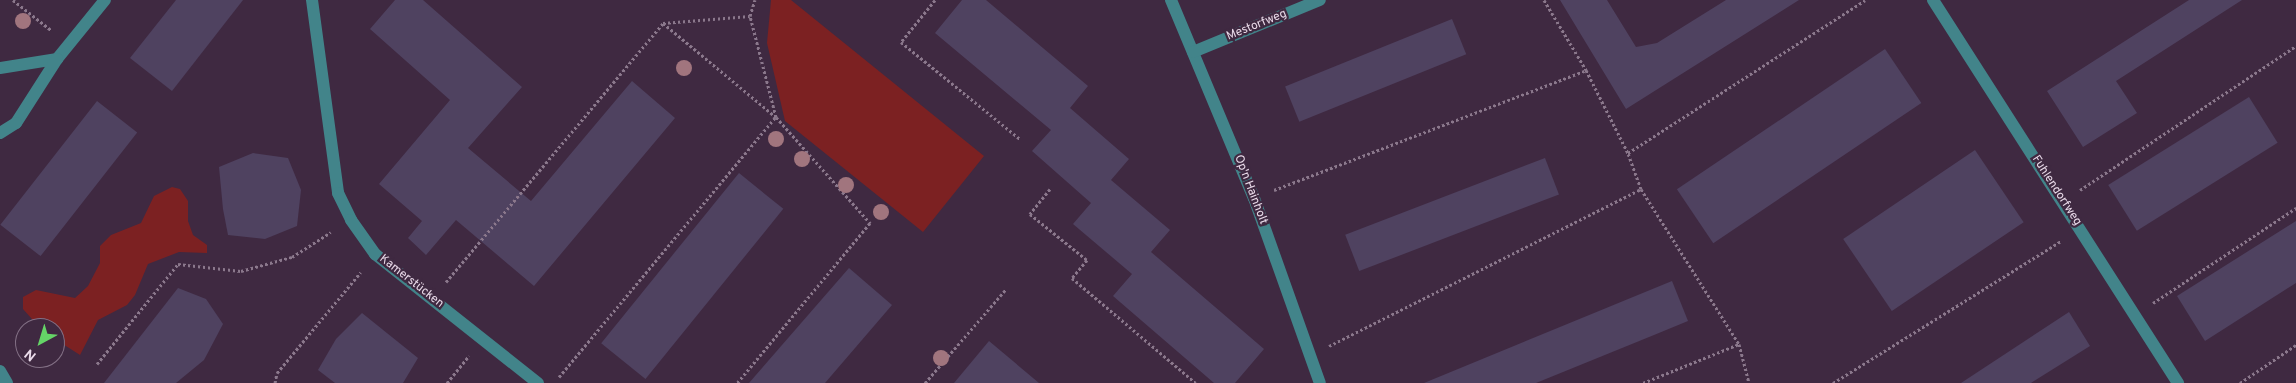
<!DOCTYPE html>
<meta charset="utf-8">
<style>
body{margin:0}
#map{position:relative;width:2296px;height:383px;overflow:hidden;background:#3f2941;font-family:Overpass,sans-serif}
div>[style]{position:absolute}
.green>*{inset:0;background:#7c2122}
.building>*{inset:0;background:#4f4260;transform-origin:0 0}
.path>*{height:3px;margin-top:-1.5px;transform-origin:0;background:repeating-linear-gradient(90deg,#8b788c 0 2.5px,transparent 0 5px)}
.minor>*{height:12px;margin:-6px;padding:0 6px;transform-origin:6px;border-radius:6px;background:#42848a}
.trees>*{width:16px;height:16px;margin:-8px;border-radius:50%;background:#a1757e}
span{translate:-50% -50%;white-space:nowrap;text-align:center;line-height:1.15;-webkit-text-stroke:4.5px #3f2941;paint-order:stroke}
.street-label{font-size:12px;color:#eadbea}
.north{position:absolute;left:15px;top:318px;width:50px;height:50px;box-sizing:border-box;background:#3f2941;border:1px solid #837085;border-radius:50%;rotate:219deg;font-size:14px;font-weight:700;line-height:20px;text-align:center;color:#eadbea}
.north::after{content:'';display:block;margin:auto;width:18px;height:22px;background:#65d467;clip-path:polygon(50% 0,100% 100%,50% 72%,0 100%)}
</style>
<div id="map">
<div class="green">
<div style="clip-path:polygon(771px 0,791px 0,984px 156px,923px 232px,785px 121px,767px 43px)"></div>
<div style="clip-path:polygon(172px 187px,180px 189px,188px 201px,188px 221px,193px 235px,207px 245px,207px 253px,179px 252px,148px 264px,135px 295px,127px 305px,98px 320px,80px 355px,55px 339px,55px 328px,40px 328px,23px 309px,23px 297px,36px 290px,75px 298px,88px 286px,100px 263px,100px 246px,111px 235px,141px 223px,154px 196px)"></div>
</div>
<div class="building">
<div style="clip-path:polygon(176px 0,243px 0,172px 91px,130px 58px)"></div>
<div style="clip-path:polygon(395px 0,423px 0,522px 87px,468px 148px,531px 201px,632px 81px,675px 118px,534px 286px,456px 220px,426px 255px,408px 238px,422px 221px,379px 184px,450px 100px,370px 29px)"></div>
<div style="clip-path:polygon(962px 0,986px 0,1088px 86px,1070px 108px,1129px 159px,1111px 180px,1170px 230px,1151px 252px,1264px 349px,1235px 383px,1214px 383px,1113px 296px,1132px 274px,1073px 224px,1091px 203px,1032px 151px,1051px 130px,935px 33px)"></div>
<div style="clip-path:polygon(1560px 0,1607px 0,1636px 47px,1657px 43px,1726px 0,1799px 0,1626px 109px)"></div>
<div style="clip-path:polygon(2189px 0,2242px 0,2116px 81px,2137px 113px,2083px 147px,2047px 91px)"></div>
<div style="left:1452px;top:19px;width:38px;height:180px;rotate:68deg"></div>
<div style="left:1885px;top:49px;width:65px;height:251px;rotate:56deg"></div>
<div style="left:2249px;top:97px;width:54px;height:166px;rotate:58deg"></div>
<div style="left:97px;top:101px;width:51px;height:157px;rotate:38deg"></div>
<div style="left:1975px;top:150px;width:87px;height:159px;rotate:56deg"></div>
<div style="clip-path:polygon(253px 153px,288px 158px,301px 190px,297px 226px,265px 239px,228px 235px,223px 209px,219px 167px)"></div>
<div style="left:1545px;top:158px;width:39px;height:214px;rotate:69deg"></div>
<div style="left:739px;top:173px;width:57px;height:219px;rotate:39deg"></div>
<div style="clip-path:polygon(2296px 221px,2296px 283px,2205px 341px,2177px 296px)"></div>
<div style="clip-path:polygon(849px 268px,892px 305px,825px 383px,749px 383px)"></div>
<div style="clip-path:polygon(1672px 281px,1688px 321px,1654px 335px,1536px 383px,1424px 383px)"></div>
<div style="clip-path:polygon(178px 288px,206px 299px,223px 324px,204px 360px,176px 383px,104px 383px)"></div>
<div style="clip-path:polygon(2069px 312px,2090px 346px,2031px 383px,1961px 383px)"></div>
<div style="clip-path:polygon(362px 313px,418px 358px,403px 383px,335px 383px,318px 370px,336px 339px)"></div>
<div style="clip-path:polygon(989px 341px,1039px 383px,954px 383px)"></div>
</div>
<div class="path">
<div style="left:13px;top:0;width:48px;rotate:38.3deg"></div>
<div style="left:935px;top:0;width:54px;rotate:129deg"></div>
<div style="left:901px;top:42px;width:154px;rotate:39.2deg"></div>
<div style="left:1544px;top:0;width:82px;rotate:59deg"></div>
<div style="left:1586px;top:70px;width:93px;rotate:63.2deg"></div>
<div style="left:663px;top:23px;width:147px;rotate:39.8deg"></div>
<div style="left:776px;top:117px;width:142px;rotate:48.4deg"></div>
<div style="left:870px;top:223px;width:208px;rotate:129.7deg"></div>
<div style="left:1050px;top:189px;width:32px;rotate:129deg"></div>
<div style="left:1030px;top:214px;width:73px;rotate:38.9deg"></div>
<div style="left:1087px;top:260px;width:23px;rotate:130deg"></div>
<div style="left:1072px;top:278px;width:162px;rotate:40.3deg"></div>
<div style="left:1641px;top:189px;width:183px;rotate:57.7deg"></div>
<div style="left:1274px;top:190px;width:334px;rotate:-21deg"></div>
<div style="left:2080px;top:190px;width:260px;rotate:-33.7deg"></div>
<div style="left:446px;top:282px;width:338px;rotate:-50deg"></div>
<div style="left:663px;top:23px;width:87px;rotate:-4.6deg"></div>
<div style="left:2153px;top:303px;width:172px;rotate:-33.6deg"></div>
<div style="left:1329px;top:346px;width:349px;rotate:-26.7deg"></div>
<div style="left:1641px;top:189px;width:38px;rotate:-110deg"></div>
<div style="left:1628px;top:153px;width:282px;rotate:-32.8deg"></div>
<div style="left:97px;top:364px;width:129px;rotate:-51deg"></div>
<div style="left:178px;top:264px;width:63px;rotate:6.3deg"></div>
<div style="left:241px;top:271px;width:53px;rotate:-15.4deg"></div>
<div style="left:292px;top:257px;width:46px;rotate:-32.7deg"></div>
<div style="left:559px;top:377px;width:339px;rotate:-50.2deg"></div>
<div style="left:776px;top:117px;width:104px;rotate:-104.4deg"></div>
<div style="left:750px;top:16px;width:17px;rotate:-73deg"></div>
<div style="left:275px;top:383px;width:10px;rotate:-79deg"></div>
<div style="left:277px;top:373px;width:131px;rotate:-50.3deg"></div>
<div style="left:447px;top:383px;width:35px;rotate:-51deg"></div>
<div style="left:925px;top:383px;width:124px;rotate:-49.2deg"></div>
<div style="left:1643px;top:383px;width:104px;rotate:-22.1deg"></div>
<div style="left:1739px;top:344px;width:40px;rotate:75.6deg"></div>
<div style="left:1833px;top:383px;width:269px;rotate:-31.9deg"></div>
<div style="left:2240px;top:383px;width:68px;rotate:-34.2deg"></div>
</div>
<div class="minor">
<div style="left:312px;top:0;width:195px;rotate:82.3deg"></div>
<div style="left:338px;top:193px;width:30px;rotate:64deg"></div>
<div style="left:351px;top:220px;width:42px;rotate:54.8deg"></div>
<div style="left:375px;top:254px;width:208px;rotate:38.4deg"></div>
<div style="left:1171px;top:0;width:215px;rotate:67.3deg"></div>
<div style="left:1254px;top:198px;width:196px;rotate:70.4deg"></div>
<div style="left:1933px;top:0;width:455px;rotate:57.4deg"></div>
<div style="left:1193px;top:52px;width:137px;rotate:-22.3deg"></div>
<div style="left:57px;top:59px;width:76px;rotate:-50.9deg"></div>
<div style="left:0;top:68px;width:58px;rotate:-9deg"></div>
<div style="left:57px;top:59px;width:76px;rotate:122.6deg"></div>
<div style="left:16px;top:123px;width:19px;rotate:148deg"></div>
<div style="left:0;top:371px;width:14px;rotate:60deg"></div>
</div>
<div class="trees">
<div style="left:23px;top:21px"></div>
<div style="left:684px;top:68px"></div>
<div style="left:776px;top:139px"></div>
<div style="left:802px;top:159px"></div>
<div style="left:846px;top:185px"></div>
<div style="left:881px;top:212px"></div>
<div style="left:941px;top:358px"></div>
</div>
<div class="street-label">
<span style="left:1257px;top:26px;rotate:-22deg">Mestorfweg</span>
<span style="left:1250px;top:190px;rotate:69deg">Op'n Hainholt</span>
<span style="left:2056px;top:191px;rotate:57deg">Fuhlendorfweg</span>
<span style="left:411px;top:282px;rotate:38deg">Kamerstücken</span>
</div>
<div class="north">N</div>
</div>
